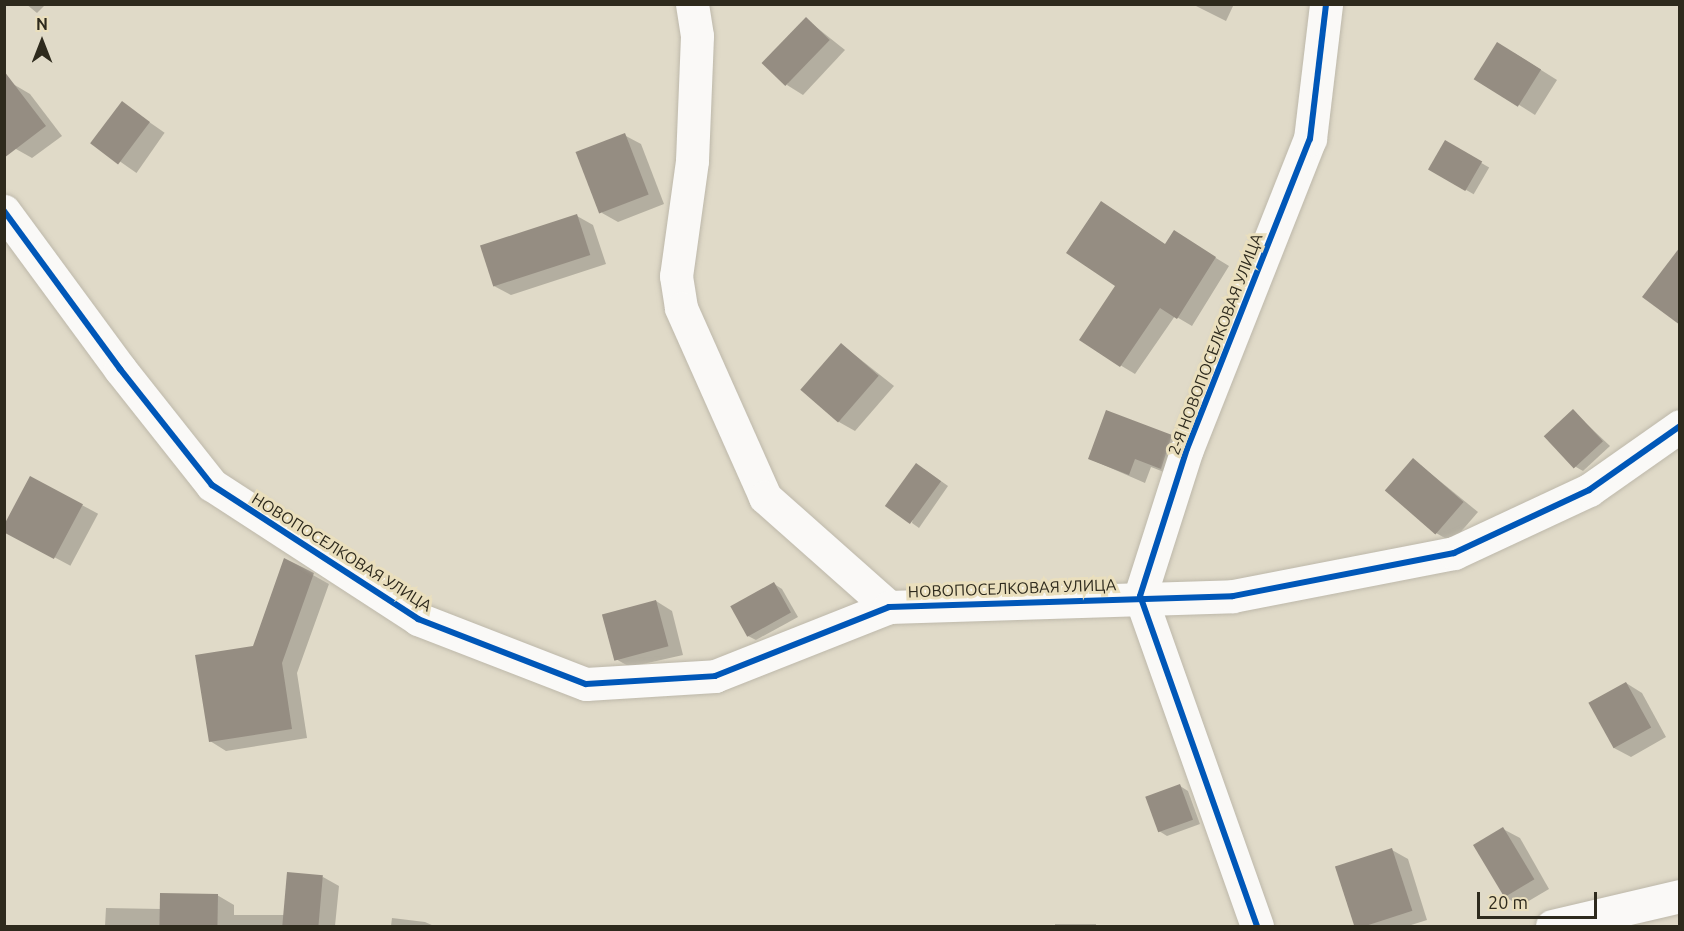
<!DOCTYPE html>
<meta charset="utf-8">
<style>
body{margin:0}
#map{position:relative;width:1684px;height:931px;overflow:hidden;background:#e0dac8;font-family:Ubuntu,sans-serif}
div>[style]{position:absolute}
.shadow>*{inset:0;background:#0003;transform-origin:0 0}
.building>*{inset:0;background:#958d82;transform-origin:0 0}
.roads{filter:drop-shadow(0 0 2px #bdb8aa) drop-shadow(0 0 2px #bdb8aa)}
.minor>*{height:33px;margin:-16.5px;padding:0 16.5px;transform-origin:16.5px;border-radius:16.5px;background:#faf9f7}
.cycleway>*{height:6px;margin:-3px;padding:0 3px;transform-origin:3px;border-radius:3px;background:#0057b8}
span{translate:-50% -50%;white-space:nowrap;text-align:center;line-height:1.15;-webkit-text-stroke:6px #eadfbd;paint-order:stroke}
.street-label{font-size:16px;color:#2e2a1d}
.frame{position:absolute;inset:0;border:6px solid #2e2a1d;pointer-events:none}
.north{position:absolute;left:12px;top:12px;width:60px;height:60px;-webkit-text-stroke:4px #eadfbd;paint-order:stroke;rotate:0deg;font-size:16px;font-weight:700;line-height:24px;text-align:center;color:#2e2a1d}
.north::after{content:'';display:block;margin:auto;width:21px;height:27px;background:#2e2a1d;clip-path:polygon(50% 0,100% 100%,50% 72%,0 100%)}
.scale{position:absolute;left:1477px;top:892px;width:120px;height:27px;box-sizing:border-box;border:3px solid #2e2a1d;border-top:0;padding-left:8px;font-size:18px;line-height:21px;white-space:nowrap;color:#2e2a1d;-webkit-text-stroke:4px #eadfbd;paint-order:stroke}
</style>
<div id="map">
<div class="shadow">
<div style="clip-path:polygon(26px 4px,46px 4px,37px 13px)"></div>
<div style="clip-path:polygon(1192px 4px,1234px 4px,1226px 21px)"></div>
<div style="clip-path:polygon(806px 19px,845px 50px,803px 95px,787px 85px)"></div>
<div style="clip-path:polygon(1514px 53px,1557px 80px,1535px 115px,1476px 78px)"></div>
<div style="clip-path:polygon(13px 84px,30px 94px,62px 136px,32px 158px,16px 149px)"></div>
<div style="left:122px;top:103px;width:52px;height:49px;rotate:35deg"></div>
<div style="clip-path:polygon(624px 135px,641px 144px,664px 204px,618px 222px,602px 213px)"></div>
<div style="left:1445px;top:142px;width:51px;height:31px;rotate:30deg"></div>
<div style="clip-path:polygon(1102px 203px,1166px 245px,1188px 241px,1229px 266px,1192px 326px,1175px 316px,1135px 374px,1120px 365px,1117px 286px)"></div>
<div style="clip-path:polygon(577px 216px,593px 225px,606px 264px,511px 295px,494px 286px)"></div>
<div style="clip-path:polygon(841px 344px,894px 386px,855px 431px,839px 422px)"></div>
<div style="clip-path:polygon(1573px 411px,1610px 446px,1583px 471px,1576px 467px)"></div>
<div style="clip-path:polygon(1107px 412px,1188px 446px,1177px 477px,1151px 467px,1145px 483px,1090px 459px)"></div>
<div style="clip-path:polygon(1414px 460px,1478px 512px,1452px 542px,1436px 533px)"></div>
<div style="clip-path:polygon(924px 469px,948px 486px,919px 528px,912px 523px)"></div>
<div style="left:31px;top:478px;width:76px;height:59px;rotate:28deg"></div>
<div style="clip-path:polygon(313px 575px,329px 584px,297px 673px,307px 738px,226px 751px,210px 741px,254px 647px)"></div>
<div style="clip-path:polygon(774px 584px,782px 589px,798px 617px,756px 640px,748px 636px)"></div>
<div style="clip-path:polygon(656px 601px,672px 611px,683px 655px,630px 667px,614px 658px)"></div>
<div style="clip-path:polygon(1626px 683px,1642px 693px,1666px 737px,1631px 757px,1614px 748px)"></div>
<div style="clip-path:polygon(1180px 786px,1188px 791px,1200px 824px,1167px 836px,1159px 831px)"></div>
<div style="clip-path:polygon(1503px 829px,1520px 838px,1549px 889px,1520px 906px,1504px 896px)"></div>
<div style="clip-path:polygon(1392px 850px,1408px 859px,1427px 920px,1408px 926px,1355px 926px,1336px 867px)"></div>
<div style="clip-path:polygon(323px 877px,339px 886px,335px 926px,105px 926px,106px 908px,162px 909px,217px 895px,234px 905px,234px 915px,285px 915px)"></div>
<div style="clip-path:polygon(392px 918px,425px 922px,434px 926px,391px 926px)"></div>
<div style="left:1055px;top:924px;width:41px;height:2px"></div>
</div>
<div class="building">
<div style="left:806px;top:17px;width:33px;height:64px;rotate:44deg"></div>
<div style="left:1497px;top:42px;width:52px;height:44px;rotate:32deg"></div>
<div style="clip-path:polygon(4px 71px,46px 126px,4px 158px)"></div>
<div style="left:122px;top:101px;width:35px;height:53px;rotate:37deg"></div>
<div style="left:625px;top:133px;width:66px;height:53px;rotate:69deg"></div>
<div style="left:1445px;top:140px;width:43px;height:34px;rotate:30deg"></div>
<div style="clip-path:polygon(1101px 201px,1165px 244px,1174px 230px,1216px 257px,1177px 319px,1160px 308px,1120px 367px,1079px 340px,1115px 286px,1066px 253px)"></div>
<div style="left:577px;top:214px;width:43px;height:102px;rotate:72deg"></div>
<div style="clip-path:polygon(1680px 247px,1680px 325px,1642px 297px)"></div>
<div style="left:841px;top:343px;width:50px;height:62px;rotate:41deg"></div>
<div style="left:1573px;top:409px;width:44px;height:40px;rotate:47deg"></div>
<div style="clip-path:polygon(1106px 410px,1172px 435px,1161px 469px,1135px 459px,1129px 475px,1088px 459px)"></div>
<div style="left:1413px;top:458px;width:67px;height:43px;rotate:41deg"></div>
<div style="left:916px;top:463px;width:31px;height:53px;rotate:36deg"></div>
<div style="left:30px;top:476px;width:60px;height:62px;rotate:28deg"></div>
<div style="clip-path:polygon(284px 558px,314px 573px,282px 663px,292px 729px,209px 742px,195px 655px,253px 646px)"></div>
<div style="left:774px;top:582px;width:35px;height:50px;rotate:61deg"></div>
<div style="left:656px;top:600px;width:48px;height:56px;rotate:75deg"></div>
<div style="left:1626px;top:682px;width:52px;height:43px;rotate:61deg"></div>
<div style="left:1180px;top:784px;width:38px;height:37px;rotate:70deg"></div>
<div style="left:1503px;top:827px;width:61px;height:35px;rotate:59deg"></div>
<div style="left:1392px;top:848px;width:66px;height:60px;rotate:72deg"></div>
<div style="left:287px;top:872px;width:36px;height:55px;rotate:5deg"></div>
<div style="left:160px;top:893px;width:58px;height:34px;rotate:1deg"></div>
</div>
<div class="roads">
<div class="minor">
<div style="left:692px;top:4px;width:32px;rotate:81deg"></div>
<div style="left:697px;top:36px;width:125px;rotate:92.3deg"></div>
<div style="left:692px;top:161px;width:116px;rotate:97.9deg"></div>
<div style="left:676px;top:276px;width:32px;rotate:81deg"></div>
<div style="left:681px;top:308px;width:207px;rotate:66deg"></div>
<div style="left:765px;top:497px;width:166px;rotate:41.6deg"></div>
<div style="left:4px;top:211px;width:196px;rotate:53.7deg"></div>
<div style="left:120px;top:369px;width:148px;rotate:51.6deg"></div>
<div style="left:212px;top:485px;width:246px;rotate:33deg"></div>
<div style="left:418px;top:619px;width:180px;rotate:21.2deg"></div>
<div style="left:586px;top:684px;width:129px;rotate:-3.5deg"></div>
<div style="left:715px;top:676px;width:187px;rotate:-21.6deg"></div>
<div style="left:889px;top:607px;width:344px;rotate:-1.8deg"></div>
<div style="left:1233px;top:596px;width:225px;rotate:-11deg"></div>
<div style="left:1454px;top:553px;width:149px;rotate:-25deg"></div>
<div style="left:1589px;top:490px;width:111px;rotate:-35.1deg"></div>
<div style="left:1257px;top:926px;width:350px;rotate:-109.5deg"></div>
<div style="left:1140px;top:596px;width:154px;rotate:-72.3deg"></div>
<div style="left:1187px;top:449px;width:334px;rotate:-68.4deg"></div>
<div style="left:1310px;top:139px;width:136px;rotate:-83.2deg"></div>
<div style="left:1552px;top:926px;width:131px;rotate:-13.2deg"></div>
</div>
</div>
<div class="cycleway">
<div style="left:4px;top:211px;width:196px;rotate:53.7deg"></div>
<div style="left:120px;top:369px;width:148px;rotate:51.6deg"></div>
<div style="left:212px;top:485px;width:246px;rotate:33deg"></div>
<div style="left:418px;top:619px;width:180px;rotate:21.2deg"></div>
<div style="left:586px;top:684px;width:129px;rotate:-3.5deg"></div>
<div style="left:715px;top:676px;width:187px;rotate:-21.6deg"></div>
<div style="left:889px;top:607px;width:344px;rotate:-1.8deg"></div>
<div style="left:1233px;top:596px;width:225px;rotate:-11deg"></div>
<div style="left:1454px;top:553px;width:149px;rotate:-25deg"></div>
<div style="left:1589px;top:490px;width:111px;rotate:-35.1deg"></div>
<div style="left:1257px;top:926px;width:350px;rotate:-109.5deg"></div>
<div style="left:1140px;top:596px;width:154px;rotate:-72.3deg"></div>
<div style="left:1187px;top:449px;width:334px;rotate:-68.4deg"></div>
<div style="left:1310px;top:139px;width:136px;rotate:-83.2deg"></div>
</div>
<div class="street-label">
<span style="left:1215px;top:344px;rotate:-69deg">2-Я НОВОПОСЕЛКОВАЯ УЛИЦА</span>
<span style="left:342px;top:552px;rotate:32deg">НОВОПОСЕЛКОВАЯ УЛИЦА</span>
<span style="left:1012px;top:588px;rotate:-2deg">НОВОПОСЕЛКОВАЯ УЛИЦА</span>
</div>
<div class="frame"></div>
<div class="north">N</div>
<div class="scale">20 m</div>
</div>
